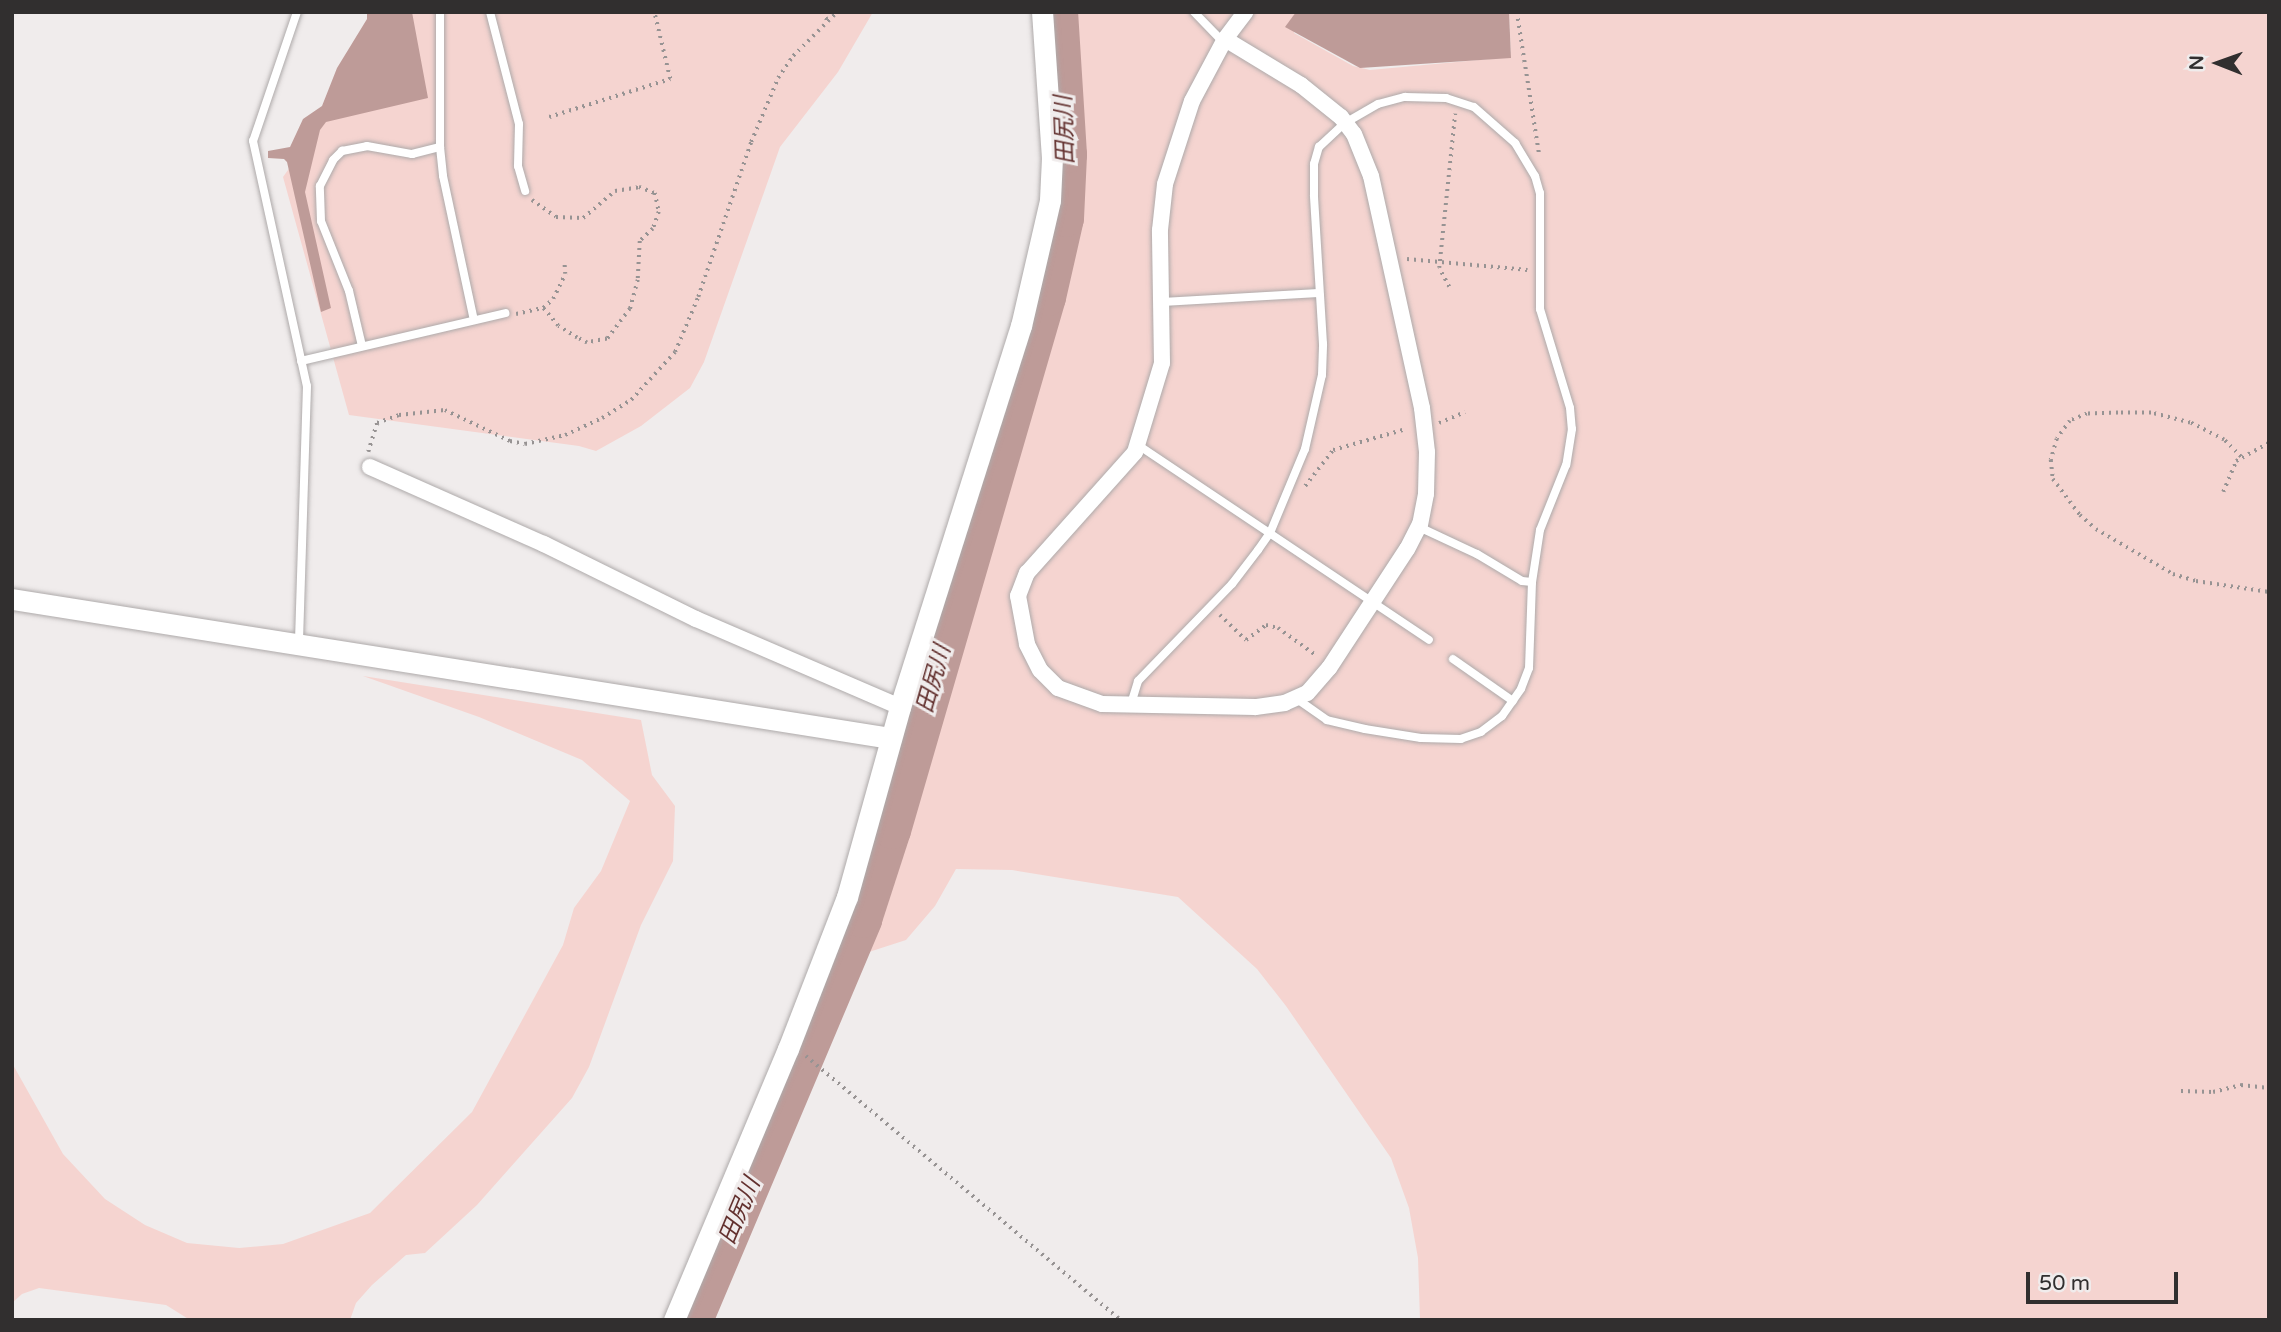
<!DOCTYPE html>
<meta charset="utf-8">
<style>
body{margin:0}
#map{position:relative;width:2281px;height:1332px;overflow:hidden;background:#f0ecec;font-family:"Varela Round","Noto Sans JP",sans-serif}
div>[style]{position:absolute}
.green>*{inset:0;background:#f5d4d0}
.water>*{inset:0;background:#be9b98}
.river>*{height:37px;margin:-18.5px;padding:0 18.5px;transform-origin:18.5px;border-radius:18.5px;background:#be9b98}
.path>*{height:3.5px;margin-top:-1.75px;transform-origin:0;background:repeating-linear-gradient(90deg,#979393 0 2px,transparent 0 7px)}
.roads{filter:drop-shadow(0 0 2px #aeaaaa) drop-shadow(0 0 2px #aeaaaa)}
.service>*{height:8px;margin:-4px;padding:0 4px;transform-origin:4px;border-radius:4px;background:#fff}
.minor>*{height:16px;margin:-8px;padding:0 8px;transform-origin:8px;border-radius:8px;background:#fff}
.tertiary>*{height:21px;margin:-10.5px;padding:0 10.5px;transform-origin:10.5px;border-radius:10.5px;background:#fff}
span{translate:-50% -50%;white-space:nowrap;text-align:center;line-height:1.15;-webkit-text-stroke:6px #f0ecec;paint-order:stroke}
.water-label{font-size:23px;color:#62302e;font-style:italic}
.frame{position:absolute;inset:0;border:14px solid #312f2f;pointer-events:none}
.north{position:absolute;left:2183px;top:28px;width:70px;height:70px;-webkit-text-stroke:5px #f0ecec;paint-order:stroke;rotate:271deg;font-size:19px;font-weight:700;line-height:28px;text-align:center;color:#312f2f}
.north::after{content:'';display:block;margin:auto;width:24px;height:32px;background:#312f2f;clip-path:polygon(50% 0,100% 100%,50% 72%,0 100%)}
.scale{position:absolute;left:2026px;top:1272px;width:152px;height:32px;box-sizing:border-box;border:4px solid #312f2f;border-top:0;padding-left:9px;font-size:21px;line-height:24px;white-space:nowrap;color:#312f2f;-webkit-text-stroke:5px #f0ecec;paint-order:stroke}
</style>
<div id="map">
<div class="green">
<div style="clip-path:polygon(401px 12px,873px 12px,838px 72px,780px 147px,704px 362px,690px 388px,641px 426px,596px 451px,579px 446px,349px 415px,283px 177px)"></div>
<div style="clip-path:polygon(1054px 12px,1296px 12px,1293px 17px,1294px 33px,1353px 66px,1370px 70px,1511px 57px,1509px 12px,2269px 12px,2269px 1320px,1420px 1320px,1418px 1258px,1409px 1208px,1391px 1158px,1286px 1006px,1257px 969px,1178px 897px,1012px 870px,956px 869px,935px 906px,906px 940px,838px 962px,896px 797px,1050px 259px,1062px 206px,1063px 137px)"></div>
<div style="clip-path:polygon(363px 676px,641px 720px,652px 775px,675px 806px,673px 861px,641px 925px,589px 1067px,572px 1098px,477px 1205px,425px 1253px,406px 1255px,372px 1285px,356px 1303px,350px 1320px,190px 1320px,166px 1305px,39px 1288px,22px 1294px,12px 1303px,12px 1063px,63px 1154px,105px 1199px,145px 1225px,187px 1243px,239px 1248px,283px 1244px,370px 1213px,472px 1112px,563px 945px,574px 908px,601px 871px,630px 801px,582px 760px,479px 717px)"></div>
</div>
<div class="water">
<div style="clip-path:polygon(367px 12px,412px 12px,428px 98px,326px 122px,320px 130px,305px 192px,331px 308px,321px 312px,287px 162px,284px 159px,268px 158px,268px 151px,290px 147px,303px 119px,322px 106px,337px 68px,367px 19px)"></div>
<div style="clip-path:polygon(1296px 12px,1509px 12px,1511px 58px,1360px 68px,1285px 27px)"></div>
</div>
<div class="river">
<div style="left:694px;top:1320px;width:435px;rotate:-67.1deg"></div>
<div style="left:863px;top:919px;width:94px;rotate:-72deg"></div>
<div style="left:892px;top:830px;width:555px;rotate:-73.79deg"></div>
<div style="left:1047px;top:297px;width:81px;rotate:-77.2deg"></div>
<div style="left:1065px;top:218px;width:64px;rotate:-87.3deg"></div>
<div style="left:1068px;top:154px;width:142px;rotate:-93.6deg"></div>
</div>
<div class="path">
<div style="left:822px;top:12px;width:11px;rotate:56deg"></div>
<div style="left:1517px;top:12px;width:143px;rotate:81.1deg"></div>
<div style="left:549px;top:117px;width:127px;rotate:-17.4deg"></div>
<div style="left:670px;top:79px;width:69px;rotate:-103.4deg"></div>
<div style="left:532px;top:200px;width:29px;rotate:35deg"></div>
<div style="left:556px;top:217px;width:27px;rotate:2deg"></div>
<div style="left:583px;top:218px;width:42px;rotate:-40.2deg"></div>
<div style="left:615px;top:191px;width:24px;rotate:-9deg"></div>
<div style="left:639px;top:187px;width:17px;rotate:21deg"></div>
<div style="left:655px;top:193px;width:19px;rotate:78deg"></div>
<div style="left:659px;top:212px;width:18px;rotate:109deg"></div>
<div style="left:653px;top:229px;width:18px;rotate:137deg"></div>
<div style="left:640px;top:241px;width:39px;rotate:93deg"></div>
<div style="left:638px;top:280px;width:30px;rotate:105deg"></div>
<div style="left:630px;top:309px;width:38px;rotate:127deg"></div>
<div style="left:607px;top:339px;width:20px;rotate:169deg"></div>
<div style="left:587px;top:343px;width:11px;rotate:-153deg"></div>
<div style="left:577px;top:338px;width:22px;rotate:-148deg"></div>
<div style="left:558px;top:326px;width:23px;rotate:-130deg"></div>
<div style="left:1407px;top:259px;width:121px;rotate:5.2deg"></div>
<div style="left:1449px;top:287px;width:21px;rotate:-118deg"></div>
<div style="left:1439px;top:268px;width:155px;rotate:-84.1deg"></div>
<div style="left:516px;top:314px;width:28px;rotate:-13deg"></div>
<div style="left:543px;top:308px;width:13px;rotate:-42deg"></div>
<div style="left:553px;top:299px;width:28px;rotate:-64deg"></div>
<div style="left:565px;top:274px;width:13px;rotate:-94deg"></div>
<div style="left:1439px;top:423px;width:28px;rotate:-23deg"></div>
<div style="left:368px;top:452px;width:30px;rotate:-73deg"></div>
<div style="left:377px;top:423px;width:23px;rotate:-20deg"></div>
<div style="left:399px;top:415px;width:46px;rotate:-6.2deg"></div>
<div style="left:445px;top:410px;width:72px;rotate:25.5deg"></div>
<div style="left:510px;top:441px;width:15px;rotate:11deg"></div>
<div style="left:525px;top:444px;width:41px;rotate:-12.7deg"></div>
<div style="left:565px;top:435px;width:41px;rotate:-24.7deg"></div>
<div style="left:602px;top:418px;width:34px;rotate:-32deg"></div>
<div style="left:631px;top:400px;width:65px;rotate:-47.5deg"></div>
<div style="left:675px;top:352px;width:60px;rotate:-67.3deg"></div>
<div style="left:698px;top:297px;width:164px;rotate:-71.1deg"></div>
<div style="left:751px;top:142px;width:69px;rotate:-67.1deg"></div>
<div style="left:778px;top:78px;width:27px;rotate:-56deg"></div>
<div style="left:793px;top:56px;width:62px;rotate:-45deg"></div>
<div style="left:2241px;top:457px;width:24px;rotate:-135deg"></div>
<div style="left:2224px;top:440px;width:38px;rotate:-153deg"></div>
<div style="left:2190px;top:423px;width:40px;rotate:-165.6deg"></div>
<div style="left:2151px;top:413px;width:33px;rotate:180deg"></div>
<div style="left:2118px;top:413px;width:31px;rotate:178deg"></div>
<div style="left:2087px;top:414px;width:18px;rotate:158deg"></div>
<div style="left:2070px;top:421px;width:22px;rotate:126deg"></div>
<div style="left:2057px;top:439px;width:22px;rotate:106deg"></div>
<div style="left:2051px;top:460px;width:19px;rotate:84deg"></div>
<div style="left:2053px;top:479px;width:45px;rotate:53.1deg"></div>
<div style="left:2080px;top:515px;width:21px;rotate:41deg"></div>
<div style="left:2096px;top:529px;width:89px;rotate:30.3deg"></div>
<div style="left:2173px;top:574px;width:24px;rotate:17deg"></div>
<div style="left:2196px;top:581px;width:74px;rotate:8.6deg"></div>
<div style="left:1305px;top:486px;width:46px;rotate:-52.1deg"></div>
<div style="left:1333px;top:450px;width:76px;rotate:-16deg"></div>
<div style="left:2223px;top:492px;width:34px;rotate:-67deg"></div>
<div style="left:2236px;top:461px;width:38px;rotate:-29deg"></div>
<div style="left:1220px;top:615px;width:36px;rotate:44deg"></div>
<div style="left:1246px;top:640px;width:25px;rotate:-37deg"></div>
<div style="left:1266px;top:625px;width:12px;rotate:14deg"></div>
<div style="left:1278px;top:628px;width:48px;rotate:35.7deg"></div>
<div style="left:806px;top:1056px;width:411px;rotate:40deg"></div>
<div style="left:2181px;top:1091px;width:32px;rotate:2deg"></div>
<div style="left:2213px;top:1092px;width:29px;rotate:-14deg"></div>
<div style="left:2241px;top:1085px;width:28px;rotate:6deg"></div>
</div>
<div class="roads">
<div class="service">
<div style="left:297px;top:12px;width:136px;rotate:108.8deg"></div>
<div style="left:253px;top:141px;width:251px;rotate:77.6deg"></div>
<div style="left:307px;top:386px;width:258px;rotate:91.8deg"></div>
<div style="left:440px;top:12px;width:135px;rotate:90deg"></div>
<div style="left:440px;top:147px;width:29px;rotate:84deg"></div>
<div style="left:443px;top:176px;width:147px;rotate:77.9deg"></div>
<div style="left:490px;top:12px;width:116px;rotate:75.5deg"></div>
<div style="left:519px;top:124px;width:42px;rotate:91.4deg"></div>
<div style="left:518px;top:166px;width:26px;rotate:74deg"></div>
<div style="left:1194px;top:12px;width:43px;rotate:45.9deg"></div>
<div style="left:1162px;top:302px;width:157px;rotate:-3.3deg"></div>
<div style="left:362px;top:346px;width:57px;rotate:-103.3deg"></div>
<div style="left:349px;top:291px;width:75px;rotate:-111.8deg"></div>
<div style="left:321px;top:221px;width:35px;rotate:-92deg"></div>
<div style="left:320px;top:186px;width:29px;rotate:-63deg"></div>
<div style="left:333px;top:160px;width:13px;rotate:-45deg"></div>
<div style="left:342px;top:151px;width:25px;rotate:-11deg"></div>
<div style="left:367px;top:146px;width:46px;rotate:10.1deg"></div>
<div style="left:412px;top:154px;width:29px;rotate:-14deg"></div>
<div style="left:301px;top:361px;width:210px;rotate:-13.2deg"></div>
<div style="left:1138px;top:445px;width:350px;rotate:33.8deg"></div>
<div style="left:1419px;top:527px;width:64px;rotate:25deg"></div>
<div style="left:1477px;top:554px;width:52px;rotate:31deg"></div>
<div style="left:1522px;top:581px;width:10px;rotate:6deg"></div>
<div style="left:1453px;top:659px;width:73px;rotate:35deg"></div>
<div style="left:1131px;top:704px;width:24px;rotate:-73deg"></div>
<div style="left:1138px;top:681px;width:135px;rotate:-45.9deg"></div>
<div style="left:1232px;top:584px;width:43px;rotate:-52.6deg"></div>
<div style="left:1258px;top:550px;width:21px;rotate:-55deg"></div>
<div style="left:1270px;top:533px;width:91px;rotate:-67.4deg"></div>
<div style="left:1305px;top:449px;width:76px;rotate:-77.1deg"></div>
<div style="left:1322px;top:375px;width:31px;rotate:-88deg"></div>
<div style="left:1323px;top:344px;width:149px;rotate:-93.5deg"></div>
<div style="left:1314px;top:195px;width:31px;rotate:-90deg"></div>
<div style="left:1314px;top:164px;width:18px;rotate:-74deg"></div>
<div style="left:1319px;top:147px;width:35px;rotate:-43deg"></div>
<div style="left:1345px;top:123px;width:38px;rotate:-30deg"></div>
<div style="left:1378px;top:104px;width:28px;rotate:-15deg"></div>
<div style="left:1405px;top:97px;width:41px;rotate:1.4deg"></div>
<div style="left:1446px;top:98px;width:29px;rotate:18deg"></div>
<div style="left:1474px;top:107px;width:55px;rotate:41.3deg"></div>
<div style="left:1515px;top:143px;width:39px;rotate:59deg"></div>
<div style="left:1535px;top:176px;width:18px;rotate:74deg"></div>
<div style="left:1540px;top:193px;width:116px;rotate:90deg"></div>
<div style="left:1540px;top:309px;width:103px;rotate:73.1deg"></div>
<div style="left:1570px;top:408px;width:21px;rotate:85deg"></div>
<div style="left:1572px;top:429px;width:36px;rotate:99deg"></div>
<div style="left:1566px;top:465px;width:70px;rotate:111.8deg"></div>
<div style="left:1540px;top:530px;width:53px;rotate:98.7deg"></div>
<div style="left:1532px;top:582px;width:86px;rotate:92deg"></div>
<div style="left:1529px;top:668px;width:22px;rotate:111deg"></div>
<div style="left:1521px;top:689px;width:33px;rotate:125deg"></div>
<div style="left:1502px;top:716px;width:26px;rotate:143deg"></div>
<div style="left:1481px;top:732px;width:21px;rotate:161deg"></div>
<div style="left:1461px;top:739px;width:40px;rotate:-178.6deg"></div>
<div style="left:1421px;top:738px;width:57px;rotate:-170.9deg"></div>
<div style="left:1365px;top:729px;width:39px;rotate:-167deg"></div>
<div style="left:1327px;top:720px;width:39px;rotate:-145deg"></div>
</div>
<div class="minor">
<div style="left:1225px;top:39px;width:89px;rotate:31.2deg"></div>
<div style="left:1301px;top:85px;width:51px;rotate:38.7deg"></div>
<div style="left:1341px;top:117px;width:21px;rotate:53deg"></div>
<div style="left:1354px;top:134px;width:45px;rotate:68deg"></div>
<div style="left:1371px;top:176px;width:238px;rotate:77.6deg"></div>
<div style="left:1422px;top:408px;width:44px;rotate:83.5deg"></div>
<div style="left:1427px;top:452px;width:42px;rotate:91.4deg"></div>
<div style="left:1426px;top:494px;width:31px;rotate:101deg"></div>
<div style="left:1420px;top:524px;width:28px;rotate:117deg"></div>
<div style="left:1407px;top:549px;width:142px;rotate:123.2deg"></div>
<div style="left:1329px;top:668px;width:33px;rotate:131deg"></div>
<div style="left:1307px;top:693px;width:24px;rotate:156deg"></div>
<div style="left:1285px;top:703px;width:30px;rotate:172deg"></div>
<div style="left:1255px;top:707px;width:153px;rotate:-178.9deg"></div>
<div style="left:1102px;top:704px;width:47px;rotate:-160deg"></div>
<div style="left:1058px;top:688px;width:25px;rotate:-135deg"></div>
<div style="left:1040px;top:670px;width:29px;rotate:-117deg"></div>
<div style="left:1027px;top:644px;width:49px;rotate:-100.6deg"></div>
<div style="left:1018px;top:596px;width:25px;rotate:-69deg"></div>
<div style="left:1027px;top:573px;width:162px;rotate:-48.2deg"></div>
<div style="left:1135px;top:452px;width:93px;rotate:-73.1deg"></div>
<div style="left:1162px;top:363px;width:133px;rotate:-90.9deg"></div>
<div style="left:1160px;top:230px;width:46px;rotate:-83.8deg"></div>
<div style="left:1165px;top:184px;width:87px;rotate:-72deg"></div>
<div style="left:1192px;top:101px;width:70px;rotate:-62deg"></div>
<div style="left:1225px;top:39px;width:34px;rotate:-53deg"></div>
<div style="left:370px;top:467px;width:190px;rotate:23.9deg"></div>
<div style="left:544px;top:544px;width:169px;rotate:26.3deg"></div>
<div style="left:696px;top:619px;width:222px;rotate:23.3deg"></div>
</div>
<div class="tertiary">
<div style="left:12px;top:599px;width:890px;rotate:8.99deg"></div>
<div style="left:674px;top:1320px;width:294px;rotate:-67.2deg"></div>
<div style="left:788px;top:1049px;width:163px;rotate:-68.8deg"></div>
<div style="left:847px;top:897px;width:197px;rotate:-74.4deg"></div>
<div style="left:900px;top:707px;width:400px;rotate:-72.4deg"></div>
<div style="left:1021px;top:326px;width:129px;rotate:-77deg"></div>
<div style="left:1050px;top:200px;width:42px;rotate:-87.3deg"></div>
<div style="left:1052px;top:158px;width:146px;rotate:-93.9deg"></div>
</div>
</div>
<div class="water-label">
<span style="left:1065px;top:130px;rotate:-92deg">田尻川</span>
<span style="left:934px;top:679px;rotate:-74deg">田尻川</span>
<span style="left:740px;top:1211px;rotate:-67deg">田尻川</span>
</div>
<div class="frame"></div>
<div class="north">N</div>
<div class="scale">50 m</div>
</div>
